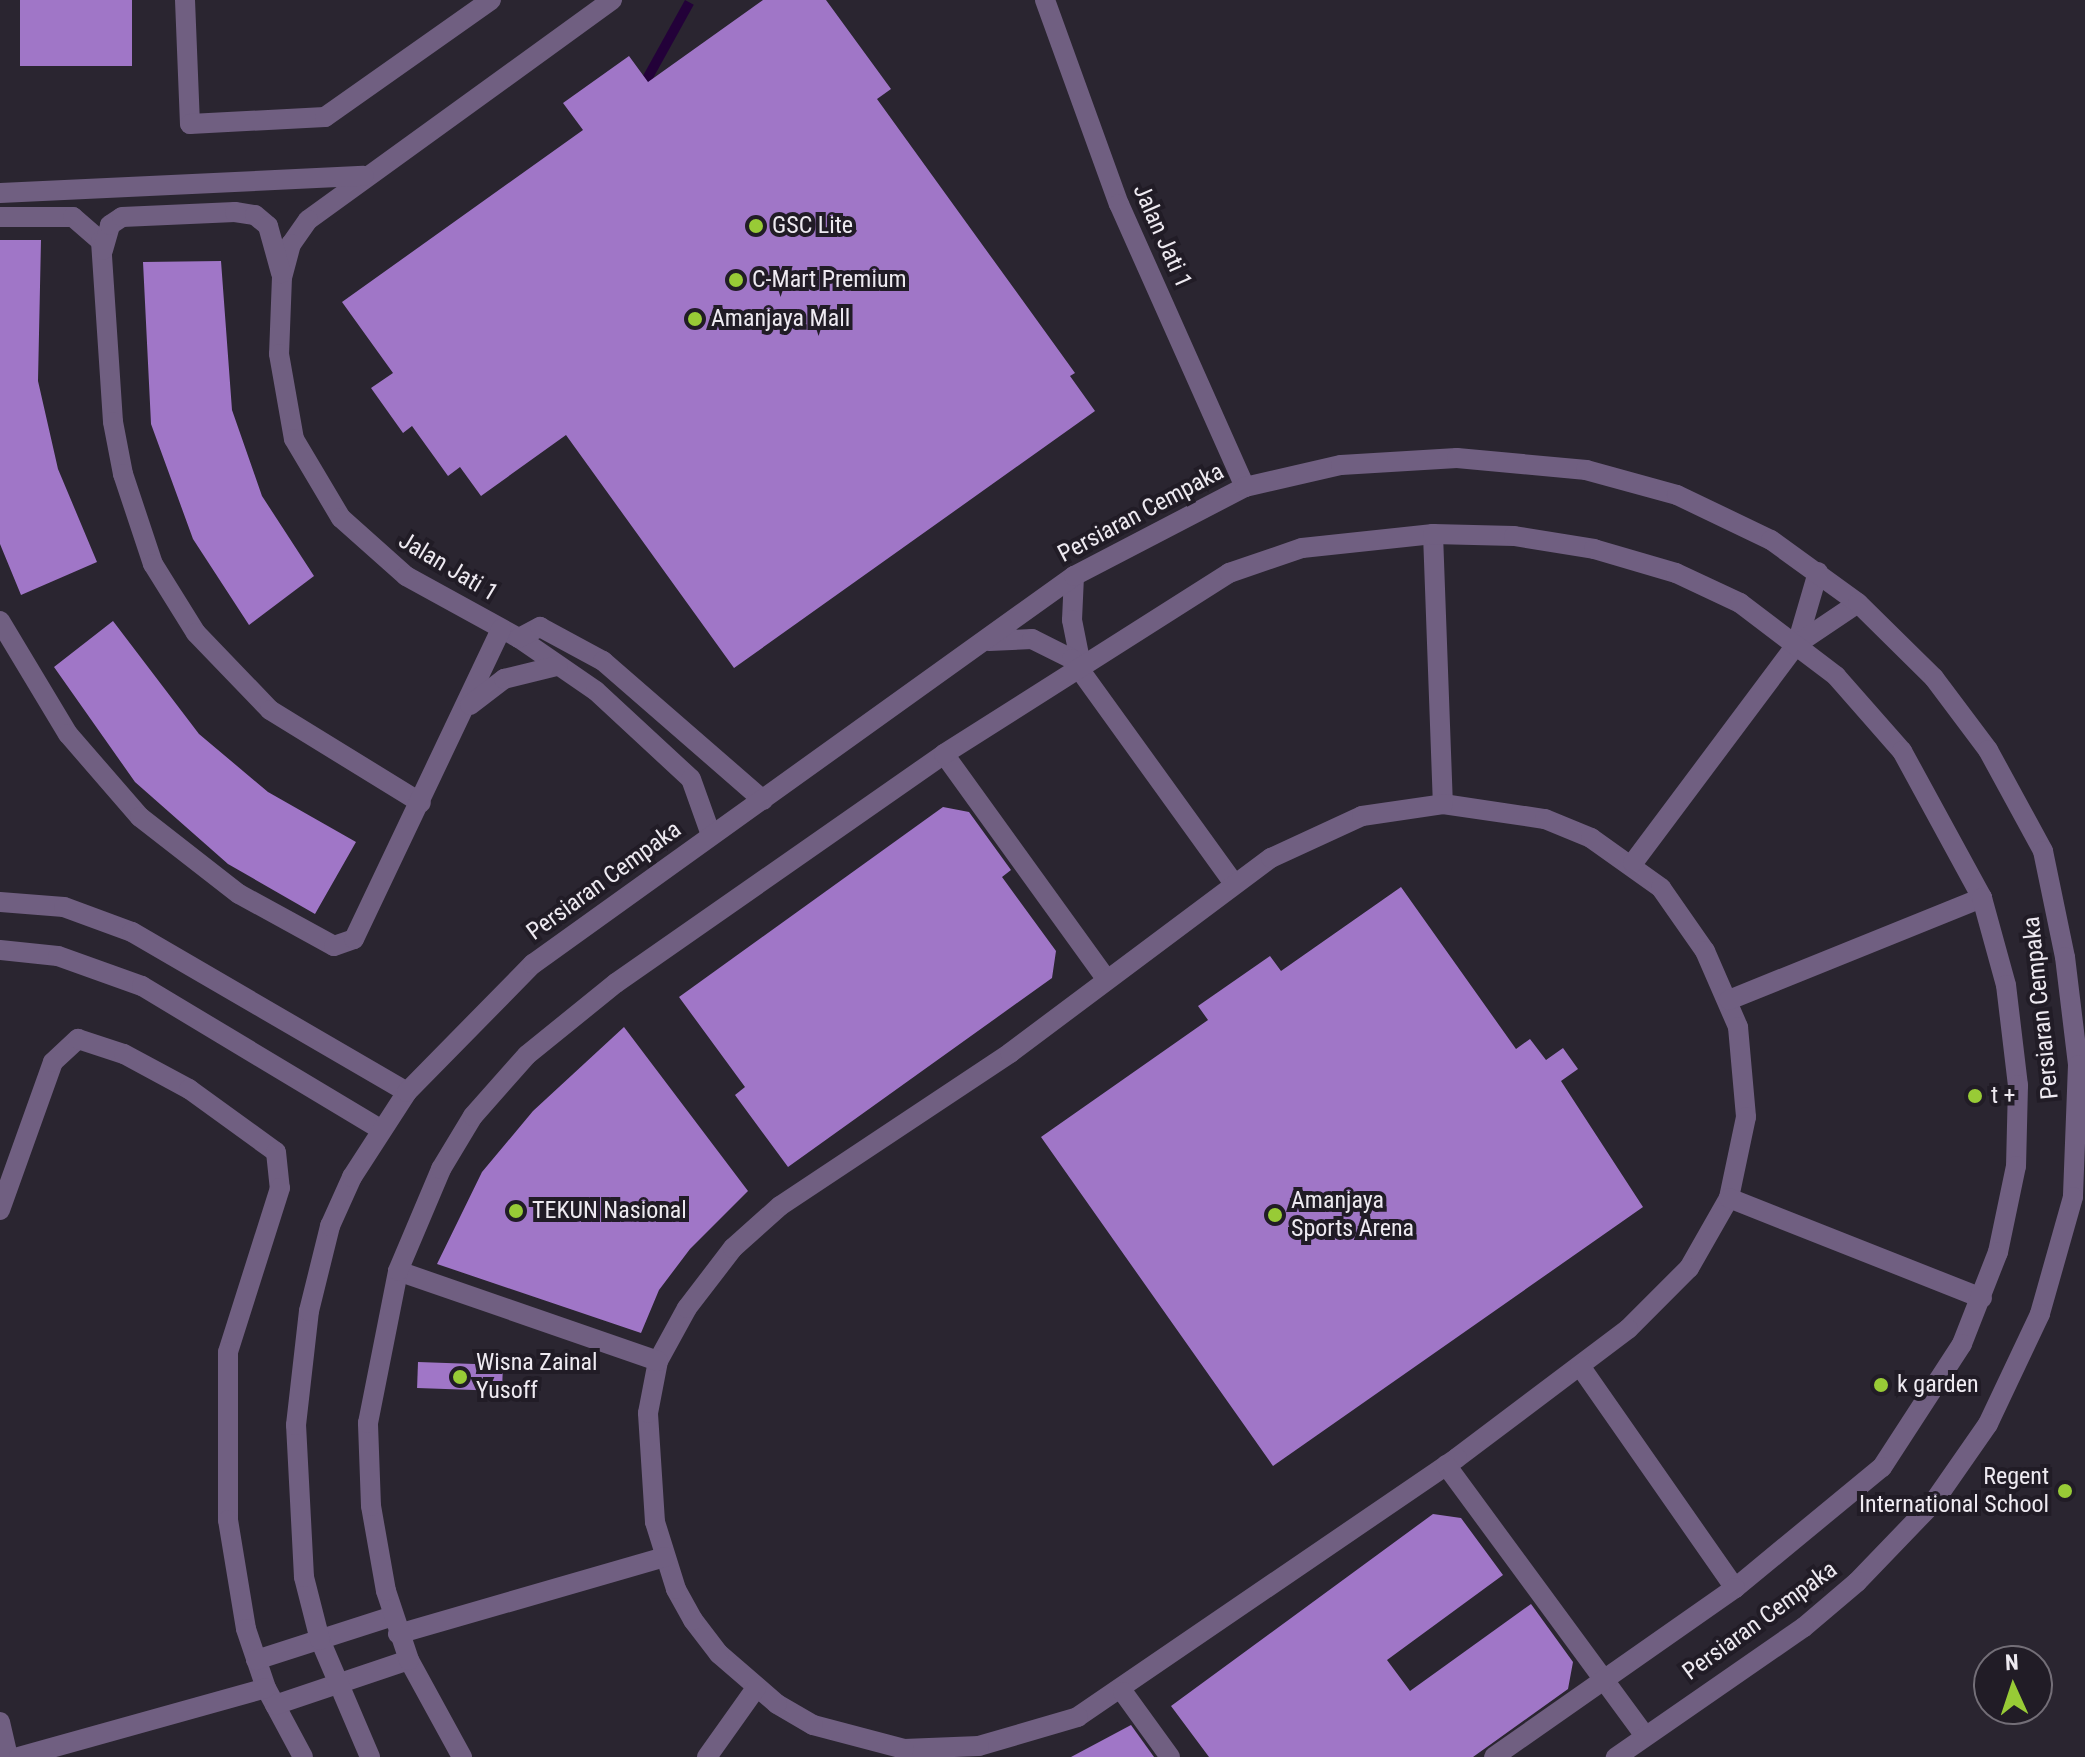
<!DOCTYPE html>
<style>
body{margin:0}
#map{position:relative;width:2085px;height:1757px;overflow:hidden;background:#2a2530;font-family:"Roboto Condensed",sans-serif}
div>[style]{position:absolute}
.water>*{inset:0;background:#230139;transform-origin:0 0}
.building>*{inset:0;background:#a076c7;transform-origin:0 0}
.street>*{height:20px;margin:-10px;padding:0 10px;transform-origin:10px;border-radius:10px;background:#705f81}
.dots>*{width:22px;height:22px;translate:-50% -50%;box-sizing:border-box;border:4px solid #211c26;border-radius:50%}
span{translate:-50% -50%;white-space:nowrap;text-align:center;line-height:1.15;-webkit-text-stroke:8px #211c26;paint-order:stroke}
.poi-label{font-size:24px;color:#eeeaf1}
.left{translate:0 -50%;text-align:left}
.right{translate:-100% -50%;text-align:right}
.street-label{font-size:24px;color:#eeeaf1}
.north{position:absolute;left:1973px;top:1645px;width:80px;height:80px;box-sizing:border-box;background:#211c26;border:2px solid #736e77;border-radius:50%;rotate:357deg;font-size:22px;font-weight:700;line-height:32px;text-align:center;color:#eeeaf1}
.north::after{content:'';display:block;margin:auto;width:28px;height:36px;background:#98cb36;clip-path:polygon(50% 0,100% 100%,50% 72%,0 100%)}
</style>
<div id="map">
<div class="water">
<div style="left:685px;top:0;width:10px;height:209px;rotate:29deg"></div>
</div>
<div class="building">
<div style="left:20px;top:0;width:112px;height:66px"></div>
<div style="clip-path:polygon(763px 0,826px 0,891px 89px,877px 99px,1075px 373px,1070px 376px,1095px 411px,734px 668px,566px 435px,481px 496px,460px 467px,448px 476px,412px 426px,403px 433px,371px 388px,393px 373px,342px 302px,583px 130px,563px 103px,629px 56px,648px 82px)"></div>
<div style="clip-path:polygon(0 240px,41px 240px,38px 381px,58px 469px,97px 562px,21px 595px,0 544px)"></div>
<div style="clip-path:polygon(221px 261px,232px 410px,262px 496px,314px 576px,249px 625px,193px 539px,151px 424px,143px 262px)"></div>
<div style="clip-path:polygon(113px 621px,199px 734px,268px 792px,356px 842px,315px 914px,228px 864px,135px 782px,54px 667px)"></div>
<div style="clip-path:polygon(943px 807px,969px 812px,1011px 870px,1002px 877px,1056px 951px,1052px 978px,788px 1167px,735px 1095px,745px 1087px,679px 997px)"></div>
<div style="clip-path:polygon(1401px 887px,1516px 1049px,1530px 1039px,1546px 1060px,1563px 1048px,1578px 1069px,1561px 1081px,1643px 1207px,1273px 1466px,1041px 1137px,1208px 1020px,1198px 1006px,1270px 956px,1281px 971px)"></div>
<div style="clip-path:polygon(624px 1027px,748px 1191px,690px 1249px,659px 1290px,641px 1333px,437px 1264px,482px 1172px,533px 1111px)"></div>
<div style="left:418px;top:1362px;width:85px;height:26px;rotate:2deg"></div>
<div style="clip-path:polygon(1433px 1514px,1461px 1518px,1503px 1575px,1387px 1660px,1410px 1691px,1531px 1604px,1573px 1662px,1568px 1689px,1473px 1757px,1209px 1757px,1171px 1706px)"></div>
<div style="clip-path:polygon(1131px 1725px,1154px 1757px,1071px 1757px)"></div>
</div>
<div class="street">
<div style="left:185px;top:0;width:124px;rotate:87.7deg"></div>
<div style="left:190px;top:124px;width:135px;rotate:-3deg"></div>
<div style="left:325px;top:117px;width:203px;rotate:-35.2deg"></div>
<div style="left:612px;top:0;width:375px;rotate:144.1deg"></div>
<div style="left:308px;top:220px;width:29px;rotate:125deg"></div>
<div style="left:291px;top:244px;width:34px;rotate:105deg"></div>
<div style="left:282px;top:277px;width:77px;rotate:92.2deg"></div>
<div style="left:279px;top:354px;width:86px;rotate:80deg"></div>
<div style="left:294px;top:439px;width:92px;rotate:59.3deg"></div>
<div style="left:341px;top:518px;width:87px;rotate:41.7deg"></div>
<div style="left:406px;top:576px;width:129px;rotate:28.8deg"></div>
<div style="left:519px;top:638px;width:93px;rotate:34.5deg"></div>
<div style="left:596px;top:691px;width:129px;rotate:42.8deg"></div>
<div style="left:691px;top:779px;width:59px;rotate:70.3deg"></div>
<div style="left:1045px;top:0;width:217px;rotate:70.1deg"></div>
<div style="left:1119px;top:204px;width:310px;rotate:66deg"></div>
<div style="left:0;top:193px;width:364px;rotate:-2.7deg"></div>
<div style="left:0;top:217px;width:73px"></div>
<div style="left:73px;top:217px;width:37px;rotate:41deg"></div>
<div style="left:101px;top:241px;width:181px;rotate:86.2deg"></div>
<div style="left:113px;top:422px;width:53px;rotate:79.1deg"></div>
<div style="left:123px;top:474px;width:95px;rotate:71.6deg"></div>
<div style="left:153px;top:564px;width:81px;rotate:58.1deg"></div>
<div style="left:196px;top:633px;width:107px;rotate:46.1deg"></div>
<div style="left:270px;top:710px;width:177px;rotate:31.6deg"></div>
<div style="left:103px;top:250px;width:26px;rotate:-74deg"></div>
<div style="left:110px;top:225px;width:14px;rotate:-34deg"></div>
<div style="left:122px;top:217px;width:113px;rotate:-2.5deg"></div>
<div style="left:235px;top:212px;width:20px;rotate:9deg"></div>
<div style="left:255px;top:215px;width:17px;rotate:40deg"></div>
<div style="left:268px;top:226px;width:49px;rotate:74.5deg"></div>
<div style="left:1433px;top:534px;width:270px;rotate:87.9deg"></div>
<div style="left:1074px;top:576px;width:44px;rotate:92.6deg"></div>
<div style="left:1072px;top:620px;width:51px;rotate:78.7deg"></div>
<div style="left:0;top:621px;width:132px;rotate:59deg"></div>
<div style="left:68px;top:734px;width:110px;rotate:49.1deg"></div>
<div style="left:140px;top:817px;width:125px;rotate:37.9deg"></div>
<div style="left:239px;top:894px;width:108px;rotate:28.7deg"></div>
<div style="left:334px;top:946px;width:21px;rotate:-19deg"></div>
<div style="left:354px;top:939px;width:343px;rotate:-64.6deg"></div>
<div style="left:519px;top:638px;width:24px;rotate:-28deg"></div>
<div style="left:540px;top:627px;width:72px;rotate:28.4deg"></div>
<div style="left:603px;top:661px;width:212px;rotate:41deg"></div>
<div style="left:989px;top:641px;width:43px;rotate:-2.7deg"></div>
<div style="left:1032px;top:639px;width:45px;rotate:26.6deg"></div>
<div style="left:1072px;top:659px;width:277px;rotate:54.2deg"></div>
<div style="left:1797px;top:644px;width:75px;rotate:-73.7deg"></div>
<div style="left:470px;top:705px;width:43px;rotate:-37.4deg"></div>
<div style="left:504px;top:679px;width:55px;rotate:-13.8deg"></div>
<div style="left:944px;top:754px;width:277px;rotate:54.2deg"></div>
<div style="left:1443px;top:804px;width:103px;rotate:8.4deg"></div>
<div style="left:1545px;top:819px;width:50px;rotate:22.4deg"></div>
<div style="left:1591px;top:838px;width:86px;rotate:35.5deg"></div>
<div style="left:1661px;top:888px;width:77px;rotate:55.1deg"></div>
<div style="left:1705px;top:951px;width:83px;rotate:66.5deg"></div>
<div style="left:1738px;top:1027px;width:90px;rotate:84.9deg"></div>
<div style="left:1746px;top:1117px;width:83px;rotate:101.9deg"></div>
<div style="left:1729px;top:1198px;width:81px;rotate:119.7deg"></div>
<div style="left:1689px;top:1268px;width:86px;rotate:135deg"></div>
<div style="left:1628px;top:1329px;width:214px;rotate:143deg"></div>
<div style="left:1457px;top:1458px;width:459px;rotate:145.7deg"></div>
<div style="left:1078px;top:1717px;width:103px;rotate:163.7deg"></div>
<div style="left:979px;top:1746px;width:75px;rotate:177.7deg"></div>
<div style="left:904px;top:1749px;width:94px;rotate:-165.2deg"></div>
<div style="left:813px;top:1725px;width:42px;rotate:-149.7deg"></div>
<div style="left:777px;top:1704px;width:77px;rotate:-139.2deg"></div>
<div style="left:719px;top:1654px;width:43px;rotate:-127.4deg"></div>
<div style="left:693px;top:1620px;width:35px;rotate:-119deg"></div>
<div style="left:676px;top:1589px;width:70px;rotate:-107.4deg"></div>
<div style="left:655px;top:1522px;width:109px;rotate:-93.7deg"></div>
<div style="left:648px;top:1413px;width:53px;rotate:-79.1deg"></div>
<div style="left:658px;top:1361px;width:60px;rotate:-61.3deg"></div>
<div style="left:687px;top:1308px;width:76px;rotate:-52.5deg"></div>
<div style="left:733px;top:1248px;width:63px;rotate:-41.8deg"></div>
<div style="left:780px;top:1206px;width:276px;rotate:-33.6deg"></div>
<div style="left:1010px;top:1053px;width:326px;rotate:-36.8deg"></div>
<div style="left:1271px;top:858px;width:100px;rotate:-24.8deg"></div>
<div style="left:1362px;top:816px;width:82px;rotate:-8.4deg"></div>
<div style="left:1633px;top:863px;width:274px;rotate:-53.2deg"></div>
<div style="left:1797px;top:644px;width:73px;rotate:-33.9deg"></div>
<div style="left:0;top:902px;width:64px;rotate:4.5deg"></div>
<div style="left:64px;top:907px;width:72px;rotate:20.2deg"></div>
<div style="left:132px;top:932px;width:318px;rotate:30.2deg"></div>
<div style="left:0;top:950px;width:58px;rotate:5.9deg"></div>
<div style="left:58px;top:956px;width:89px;rotate:19.7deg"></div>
<div style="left:142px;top:986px;width:278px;rotate:31deg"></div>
<div style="left:1729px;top:1000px;width:273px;rotate:-22deg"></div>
<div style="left:1729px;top:1198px;width:272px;rotate:21.6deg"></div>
<div style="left:0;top:1210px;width:157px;rotate:-70.3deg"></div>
<div style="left:53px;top:1062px;width:34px;rotate:-43deg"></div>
<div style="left:78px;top:1039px;width:48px;rotate:18.1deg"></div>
<div style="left:124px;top:1054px;width:74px;rotate:28.3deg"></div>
<div style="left:189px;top:1089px;width:107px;rotate:35.9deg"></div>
<div style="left:276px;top:1152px;width:36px;rotate:84deg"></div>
<div style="left:280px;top:1188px;width:172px;rotate:107.6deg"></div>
<div style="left:228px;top:1352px;width:168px;rotate:90deg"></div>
<div style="left:228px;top:1520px;width:110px;rotate:80.6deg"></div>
<div style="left:246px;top:1629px;width:62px;rotate:71.3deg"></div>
<div style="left:266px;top:1688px;width:78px;rotate:61.8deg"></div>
<div style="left:398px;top:1271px;width:275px;rotate:19.1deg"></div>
<div style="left:1580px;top:1366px;width:271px;rotate:55.1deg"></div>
<div style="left:1446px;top:1465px;width:336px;rotate:53.7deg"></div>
<div style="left:398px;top:1634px;width:278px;rotate:-16.1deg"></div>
<div style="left:256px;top:1660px;width:144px;rotate:-17.8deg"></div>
<div style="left:1123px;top:1692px;width:80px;rotate:54.1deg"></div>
<div style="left:275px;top:1705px;width:141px;rotate:-18.6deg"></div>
<div style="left:0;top:1722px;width:36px;rotate:77deg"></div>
<div style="left:19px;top:1757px;width:256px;rotate:-15.6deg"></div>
<div style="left:370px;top:1757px;width:127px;rotate:-113.1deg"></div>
<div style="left:320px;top:1640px;width:65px;rotate:-104.3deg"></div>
<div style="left:304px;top:1577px;width:152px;rotate:-93deg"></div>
<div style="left:296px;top:1425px;width:115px;rotate:-83.5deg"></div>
<div style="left:309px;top:1311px;width:88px;rotate:-76.1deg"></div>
<div style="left:330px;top:1226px;width:54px;rotate:-65.8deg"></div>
<div style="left:352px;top:1177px;width:101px;rotate:-57.1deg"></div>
<div style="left:407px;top:1092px;width:180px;rotate:-45.5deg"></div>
<div style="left:533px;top:964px;width:666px;rotate:-35.65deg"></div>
<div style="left:1074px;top:576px;width:193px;rotate:-27.5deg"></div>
<div style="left:1245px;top:487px;width:98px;rotate:-12.9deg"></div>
<div style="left:1341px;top:465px;width:116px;rotate:-3.5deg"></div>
<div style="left:1457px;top:458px;width:130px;rotate:5.3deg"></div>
<div style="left:1586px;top:470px;width:94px;rotate:15.4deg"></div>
<div style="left:1677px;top:495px;width:104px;rotate:25.6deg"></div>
<div style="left:1771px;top:540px;width:107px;rotate:35.9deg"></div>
<div style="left:1858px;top:603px;width:107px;rotate:44.6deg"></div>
<div style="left:1934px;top:678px;width:90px;rotate:53.1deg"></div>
<div style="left:1988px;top:750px;width:115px;rotate:61.4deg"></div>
<div style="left:2043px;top:851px;width:108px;rotate:78.3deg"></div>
<div style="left:2065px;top:957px;width:109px;rotate:83.1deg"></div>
<div style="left:2078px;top:1065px;width:132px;rotate:92.2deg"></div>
<div style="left:2073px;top:1197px;width:122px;rotate:105.8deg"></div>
<div style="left:2040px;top:1314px;width:122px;rotate:115.3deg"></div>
<div style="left:1988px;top:1424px;width:96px;rotate:124.8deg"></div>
<div style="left:1933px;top:1503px;width:110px;rotate:133.9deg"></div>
<div style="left:1857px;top:1582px;width:70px;rotate:139.7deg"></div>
<div style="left:1804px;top:1627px;width:229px;rotate:145.3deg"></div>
<div style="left:462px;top:1757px;width:111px;rotate:-118.7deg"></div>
<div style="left:409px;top:1660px;width:73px;rotate:-108.4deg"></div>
<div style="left:386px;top:1591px;width:86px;rotate:-100deg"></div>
<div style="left:371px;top:1506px;width:83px;rotate:-92.1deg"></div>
<div style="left:368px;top:1423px;width:155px;rotate:-78.8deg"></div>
<div style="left:398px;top:1271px;width:111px;rotate:-67.1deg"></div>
<div style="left:441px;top:1169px;width:62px;rotate:-58.9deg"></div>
<div style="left:473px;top:1116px;width:81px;rotate:-48.5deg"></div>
<div style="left:527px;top:1055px;width:114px;rotate:-39deg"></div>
<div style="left:616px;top:983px;width:400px;rotate:-34.9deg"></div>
<div style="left:944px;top:754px;width:338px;rotate:-32.4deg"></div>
<div style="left:1229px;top:573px;width:77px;rotate:-18.9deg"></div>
<div style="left:1302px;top:548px;width:132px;rotate:-6.1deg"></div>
<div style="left:1433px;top:534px;width:81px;rotate:1.4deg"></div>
<div style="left:1514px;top:536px;width:81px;rotate:9.2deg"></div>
<div style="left:1594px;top:549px;width:85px;rotate:16.3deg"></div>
<div style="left:1676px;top:573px;width:71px;rotate:25.1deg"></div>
<div style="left:1740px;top:603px;width:121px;rotate:37.2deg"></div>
<div style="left:1836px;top:676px;width:100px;rotate:48.7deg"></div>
<div style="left:1902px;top:751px;width:167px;rotate:61.4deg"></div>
<div style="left:1982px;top:898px;width:90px;rotate:74.6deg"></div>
<div style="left:2006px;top:985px;width:101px;rotate:83.2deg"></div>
<div style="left:2018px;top:1085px;width:81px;rotate:91.4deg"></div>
<div style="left:2016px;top:1166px;width:88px;rotate:101.8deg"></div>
<div style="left:1998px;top:1252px;width:99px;rotate:111.4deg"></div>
<div style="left:1962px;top:1344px;width:147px;rotate:123deg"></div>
<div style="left:1882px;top:1467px;width:190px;rotate:140.5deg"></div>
<div style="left:1735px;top:1588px;width:294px;rotate:145deg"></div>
<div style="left:707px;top:1757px;width:85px;rotate:-54.6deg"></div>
</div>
<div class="dots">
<div style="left:756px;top:226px;background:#98cb36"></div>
<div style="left:736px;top:280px;background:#98cb36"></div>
<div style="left:695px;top:319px;background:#98cb36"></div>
<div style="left:1975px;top:1096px;background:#98cb36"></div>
<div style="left:516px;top:1211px;background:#98cb36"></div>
<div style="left:1275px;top:1215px;background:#98cb36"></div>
<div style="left:460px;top:1377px;background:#98cb36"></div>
<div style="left:1881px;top:1385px;background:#98cb36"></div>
<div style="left:2065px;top:1491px;background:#98cb36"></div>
</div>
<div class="poi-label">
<span class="left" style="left:772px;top:226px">GSC Lite</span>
<span class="left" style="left:752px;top:280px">C-Mart Premium</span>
<span class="left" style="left:711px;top:319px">Amanjaya Mall</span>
<span class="left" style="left:1991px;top:1096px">t +</span>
<span class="left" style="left:1291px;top:1215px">Amanjaya<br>Sports Arena</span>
<span class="left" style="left:532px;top:1211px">TEKUN Nasional</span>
<span class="left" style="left:476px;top:1377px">Wisna Zainal<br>Yusoff</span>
<span class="left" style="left:1897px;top:1385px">k garden</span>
<span class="right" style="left:2049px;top:1491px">Regent<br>International School</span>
</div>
<div class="street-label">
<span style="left:1162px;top:236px;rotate:66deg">Jalan Jati 1</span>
<span style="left:1141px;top:513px;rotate:-28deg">Persiaran Cempaka</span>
<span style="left:448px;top:567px;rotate:31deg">Jalan Jati 1</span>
<span style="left:604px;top:881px;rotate:-36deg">Persiaran Cempaka</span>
<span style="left:2041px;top:1008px;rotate:-96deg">Persiaran Cempaka</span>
<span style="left:1760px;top:1621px;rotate:-36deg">Persiaran Cempaka</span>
</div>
<div class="north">N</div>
</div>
